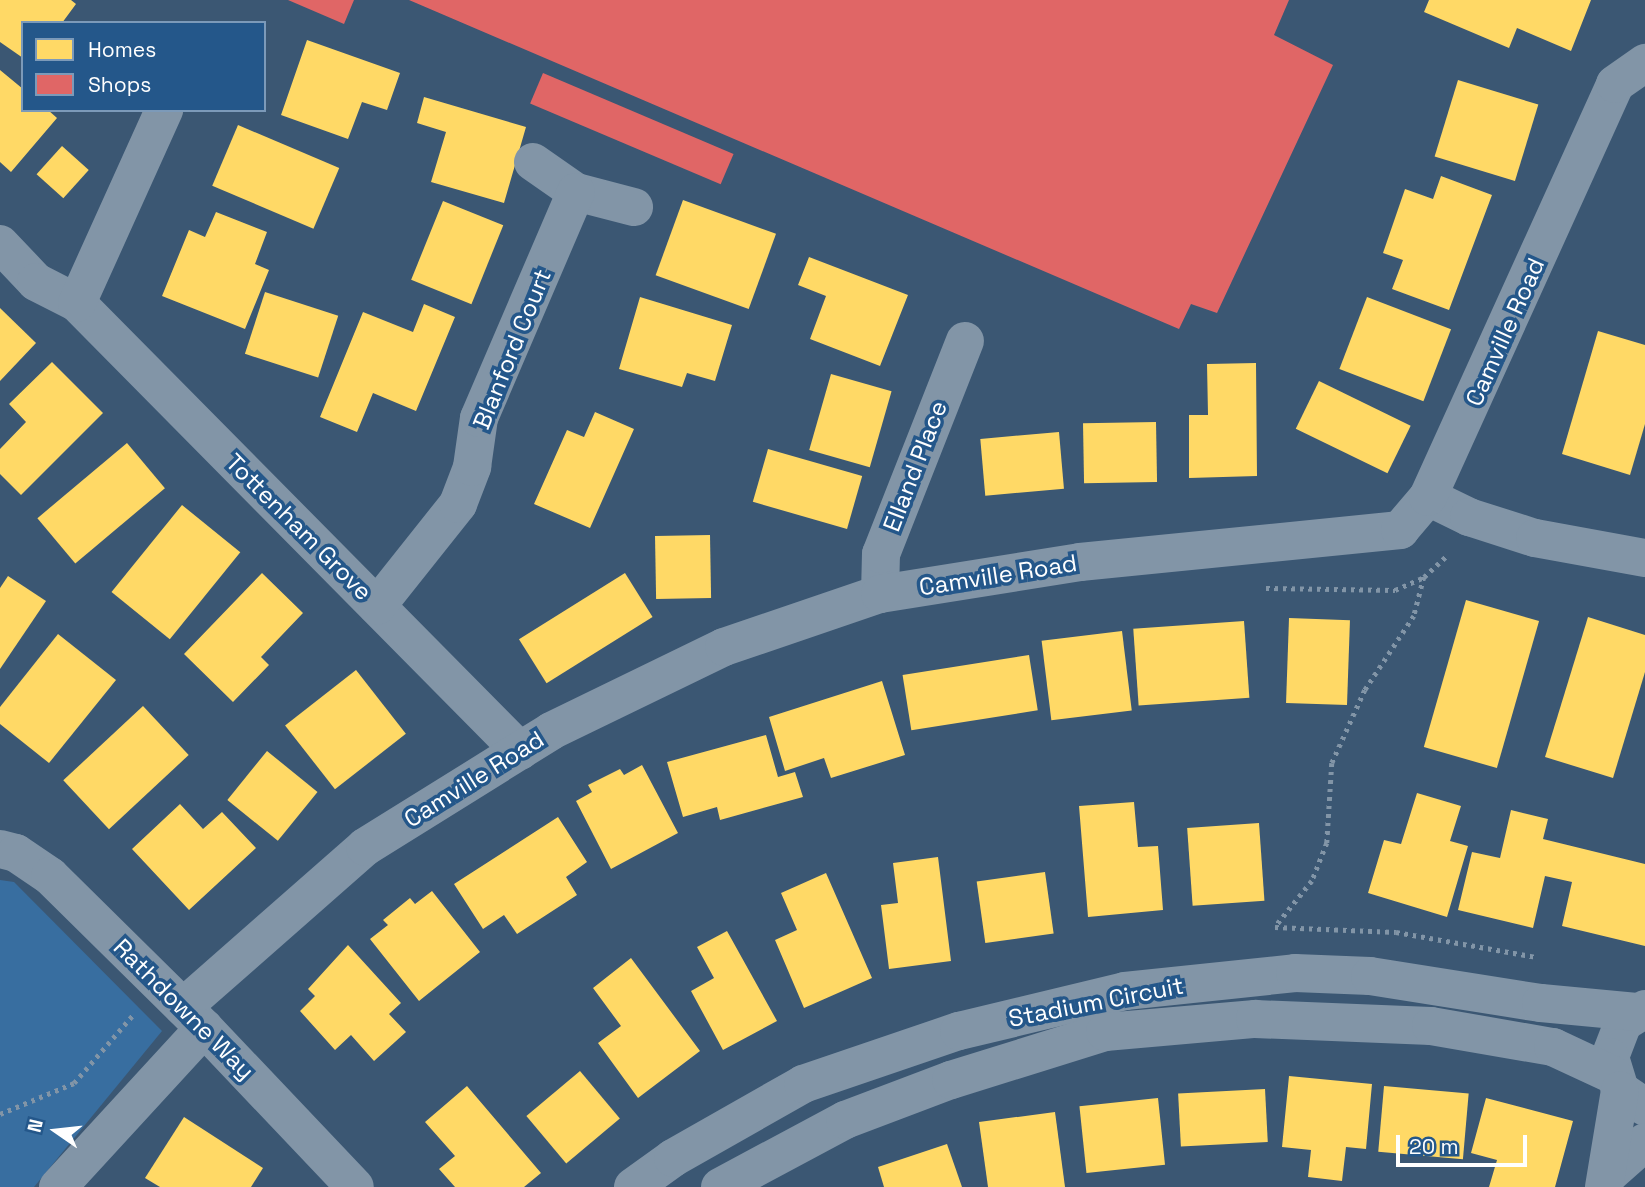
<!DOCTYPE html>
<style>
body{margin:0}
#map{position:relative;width:1645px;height:1187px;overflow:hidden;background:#3b5773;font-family:"Space Grotesk",sans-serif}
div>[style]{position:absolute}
.green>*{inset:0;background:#386ea0}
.homes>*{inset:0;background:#ffd966;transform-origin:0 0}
.shops>*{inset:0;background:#e06666;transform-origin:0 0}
.path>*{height:4.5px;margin-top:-2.25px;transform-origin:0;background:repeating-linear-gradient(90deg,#8295a7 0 3.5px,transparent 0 8.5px)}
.street>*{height:38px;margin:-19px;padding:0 19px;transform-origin:19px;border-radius:19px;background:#8295a7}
span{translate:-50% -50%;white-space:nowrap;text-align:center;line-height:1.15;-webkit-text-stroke:7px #24578a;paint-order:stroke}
.street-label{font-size:24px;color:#fff}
.legend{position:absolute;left:21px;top:21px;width:245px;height:91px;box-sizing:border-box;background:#24578a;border:2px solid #7c9ab9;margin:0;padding:9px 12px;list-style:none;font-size:21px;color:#fff}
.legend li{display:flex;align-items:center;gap:14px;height:35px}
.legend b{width:35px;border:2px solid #7c9ab9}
.north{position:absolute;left:21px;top:1096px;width:70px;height:70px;-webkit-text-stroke:5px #24578a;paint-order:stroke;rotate:284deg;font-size:19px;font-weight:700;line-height:28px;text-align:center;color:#fff}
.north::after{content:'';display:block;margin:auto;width:24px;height:32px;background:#fff;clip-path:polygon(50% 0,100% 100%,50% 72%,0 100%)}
.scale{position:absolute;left:1396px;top:1135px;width:131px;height:32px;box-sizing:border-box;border:4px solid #fff;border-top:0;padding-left:9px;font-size:21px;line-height:24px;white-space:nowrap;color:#fff;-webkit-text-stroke:5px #24578a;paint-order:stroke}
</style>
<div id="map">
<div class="green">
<div style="clip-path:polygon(0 880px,14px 882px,162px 1031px,34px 1187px,0 1187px)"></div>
</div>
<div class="homes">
<div style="clip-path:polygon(0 0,71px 0,76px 4px,62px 23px,23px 23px,23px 58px,0 42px)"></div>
<div style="clip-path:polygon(1429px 0,1591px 0,1571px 51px,1517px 28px,1509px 48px,1424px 12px)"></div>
<div style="clip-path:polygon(307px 40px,400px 73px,387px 110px,362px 102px,348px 139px,281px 115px)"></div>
<div style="clip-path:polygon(0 70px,23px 89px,23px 110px,48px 110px,57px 118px,11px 172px,0 162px)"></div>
<div style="left:1458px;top:80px;width:84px;height:80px;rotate:17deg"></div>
<div style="clip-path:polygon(424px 97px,526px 127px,504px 203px,431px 182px,446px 132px,417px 123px)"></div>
<div style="left:238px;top:125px;width:110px;height:66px;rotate:23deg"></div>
<div style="left:62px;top:146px;width:36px;height:38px;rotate:42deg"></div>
<div style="clip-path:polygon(1441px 176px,1492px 195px,1449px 310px,1392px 289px,1403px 260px,1383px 253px,1405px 189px,1433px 199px)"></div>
<div style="left:683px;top:200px;width:99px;height:80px;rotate:20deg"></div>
<div style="left:443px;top:201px;width:65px;height:85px;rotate:22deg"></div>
<div style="clip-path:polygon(216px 212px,267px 232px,255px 264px,269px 270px,245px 329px,162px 296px,189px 230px,205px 237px)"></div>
<div style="clip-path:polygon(809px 257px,908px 295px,880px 366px,810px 339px,826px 296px,798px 285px)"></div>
<div style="left:265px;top:292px;width:77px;height:65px;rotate:18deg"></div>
<div style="clip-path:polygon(640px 297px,732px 325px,715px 381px,687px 373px,682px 387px,619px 369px)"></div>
<div style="left:1367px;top:297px;width:90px;height:77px;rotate:21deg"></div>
<div style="clip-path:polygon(424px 304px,455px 317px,416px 411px,373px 393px,357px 432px,320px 417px,363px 312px,413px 332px)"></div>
<div style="clip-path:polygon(0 308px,36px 343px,0 381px)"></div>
<div style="clip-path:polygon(1598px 331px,1645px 345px,1645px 424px,1630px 475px,1562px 454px)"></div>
<div style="clip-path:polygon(52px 362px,103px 413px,21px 495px,0 474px,0 449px,26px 422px,9px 404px)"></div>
<div style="clip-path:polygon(1256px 363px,1257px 476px,1189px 478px,1189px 415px,1208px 415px,1207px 364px)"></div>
<div style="left:831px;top:374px;width:63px;height:79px;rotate:16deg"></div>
<div style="left:1319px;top:381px;width:102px;height:53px;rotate:26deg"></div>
<div style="clip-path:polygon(595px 412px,634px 429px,590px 528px,534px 504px,567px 430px,584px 437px)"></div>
<div style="left:1156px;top:422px;width:60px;height:73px;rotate:89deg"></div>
<div style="left:1059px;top:432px;width:57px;height:79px;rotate:85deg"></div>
<div style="left:127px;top:443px;width:59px;height:117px;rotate:50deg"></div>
<div style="left:768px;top:449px;width:98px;height:55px;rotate:16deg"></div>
<div style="left:182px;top:505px;width:75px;height:112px;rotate:39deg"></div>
<div style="left:710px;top:535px;width:63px;height:55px;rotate:89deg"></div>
<div style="clip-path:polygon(262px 573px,303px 613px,261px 657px,269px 665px,233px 702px,184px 654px)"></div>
<div style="left:625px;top:573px;width:52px;height:125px;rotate:58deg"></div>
<div style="clip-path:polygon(8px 576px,46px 601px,0 669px,0 588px)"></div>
<div style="left:1466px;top:600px;width:76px;height:153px;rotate:16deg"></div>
<div style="clip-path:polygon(1588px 617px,1645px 635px,1645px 672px,1613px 778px,1545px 757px)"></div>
<div style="left:1289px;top:618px;width:61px;height:85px;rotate:2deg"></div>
<div style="left:1244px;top:621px;width:77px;height:111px;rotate:86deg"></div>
<div style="left:1122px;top:631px;width:80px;height:81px;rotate:83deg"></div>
<div style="clip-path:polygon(58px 634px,116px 680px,49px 763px,0 724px,0 707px)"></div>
<div style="left:1029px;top:655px;width:56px;height:128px;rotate:81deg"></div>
<div style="left:356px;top:670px;width:81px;height:90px;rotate:52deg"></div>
<div style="clip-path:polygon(882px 681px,905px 755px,831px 778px,824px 758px,785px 771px,769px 717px)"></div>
<div style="left:143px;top:706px;width:67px;height:109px;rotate:47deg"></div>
<div style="clip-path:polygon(766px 735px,778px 777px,795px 772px,803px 797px,720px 820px,717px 807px,683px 817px,667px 762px)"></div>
<div style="left:267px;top:751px;width:65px;height:63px;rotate:39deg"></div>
<div style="clip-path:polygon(642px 765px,678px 833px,611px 869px,576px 801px,592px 792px,588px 785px,620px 769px,624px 775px)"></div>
<div style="clip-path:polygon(1417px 793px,1461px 806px,1450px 841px,1468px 846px,1447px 917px,1368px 893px,1384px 840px,1401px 844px)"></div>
<div style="clip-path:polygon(1134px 802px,1138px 847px,1158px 846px,1163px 910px,1088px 917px,1079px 806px)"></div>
<div style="clip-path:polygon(180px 804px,203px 829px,222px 812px,256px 848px,189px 910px,132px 849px)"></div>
<div style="clip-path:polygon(1511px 810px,1548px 819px,1543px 839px,1645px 864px,1645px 946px,1562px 926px,1572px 882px,1545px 876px,1533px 928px,1458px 910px,1472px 852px,1500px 858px)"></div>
<div style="clip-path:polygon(558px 817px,587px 862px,566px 877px,577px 895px,517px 934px,504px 915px,483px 929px,454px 884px)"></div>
<div style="left:1259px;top:823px;width:78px;height:72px;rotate:86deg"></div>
<div style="clip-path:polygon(938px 857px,951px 961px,889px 969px,881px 905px,898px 903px,893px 863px)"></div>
<div style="left:1045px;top:872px;width:62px;height:69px;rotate:82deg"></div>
<div style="clip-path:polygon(826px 873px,872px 978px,804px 1008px,775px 940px,797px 930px,781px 893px)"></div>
<div style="clip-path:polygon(432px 891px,480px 952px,419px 1001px,370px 939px,388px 925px,383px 920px,410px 898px,415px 904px)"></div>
<div style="clip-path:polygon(727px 931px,777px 1021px,723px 1050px,691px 991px,714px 978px,697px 947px)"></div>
<div style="clip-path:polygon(348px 945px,401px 1003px,389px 1014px,406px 1032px,374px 1061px,351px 1035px,335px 1050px,300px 1011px,315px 996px,308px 989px)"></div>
<div style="clip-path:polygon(631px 958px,700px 1051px,638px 1098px,598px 1043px,621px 1026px,593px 988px)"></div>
<div style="left:580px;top:1071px;width:62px;height:70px;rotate:50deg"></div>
<div style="clip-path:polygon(1289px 1076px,1372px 1084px,1366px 1149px,1346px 1147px,1342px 1181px,1308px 1177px,1311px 1150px,1282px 1147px)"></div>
<div style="clip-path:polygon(467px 1086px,541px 1173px,524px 1187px,455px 1187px,439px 1169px,455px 1156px,425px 1122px)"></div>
<div style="left:1384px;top:1086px;width:85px;height:66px;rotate:5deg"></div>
<div style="left:1265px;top:1089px;width:53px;height:87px;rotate:87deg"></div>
<div style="left:1158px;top:1098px;width:67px;height:79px;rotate:84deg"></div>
<div style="clip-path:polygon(1486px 1098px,1573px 1121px,1555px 1187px,1489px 1187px,1497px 1160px,1471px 1153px)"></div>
<div style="clip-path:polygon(1055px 1112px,1065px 1187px,988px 1187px,979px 1122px)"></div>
<div style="clip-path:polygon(184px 1117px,263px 1168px,251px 1187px,160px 1187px,145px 1178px)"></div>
<div style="clip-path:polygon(947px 1144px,962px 1187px,884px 1187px,878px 1167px)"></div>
</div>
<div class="shops">
<div style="clip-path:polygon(288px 0,354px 0,344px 24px)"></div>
<div style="clip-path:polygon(409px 0,1289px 0,1274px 35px,1333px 65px,1217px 313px,1191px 304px,1179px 329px)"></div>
<div style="left:543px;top:73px;width:207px;height:33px;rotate:23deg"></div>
</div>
<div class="path">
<div style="left:1424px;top:577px;width:40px;rotate:104.4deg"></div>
<div style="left:1414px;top:616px;width:89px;rotate:123.5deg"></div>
<div style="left:1365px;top:690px;width:80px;rotate:114.3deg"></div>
<div style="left:1332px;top:763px;width:80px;rotate:93.6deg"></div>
<div style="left:1327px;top:843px;width:41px;rotate:111.5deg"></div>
<div style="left:1312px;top:881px;width:59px;rotate:128.8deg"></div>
<div style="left:1275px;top:927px;width:121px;rotate:2.4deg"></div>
<div style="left:1396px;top:932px;width:142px;rotate:10.1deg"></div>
<div style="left:1266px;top:588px;width:129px;rotate:0.9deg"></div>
<div style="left:1395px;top:590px;width:32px;rotate:-24deg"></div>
<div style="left:1424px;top:577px;width:33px;rotate:-43deg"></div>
<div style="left:0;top:1114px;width:80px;rotate:-22.7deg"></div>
<div style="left:74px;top:1083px;width:90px;rotate:-49.1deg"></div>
</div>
<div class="street">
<div style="left:533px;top:162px;width:52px;rotate:34.9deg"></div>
<div style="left:576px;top:192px;width:60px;rotate:14.5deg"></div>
<div style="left:0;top:244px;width:52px;rotate:46.5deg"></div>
<div style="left:36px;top:282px;width:46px;rotate:27.1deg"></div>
<div style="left:77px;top:303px;width:630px;rotate:45.32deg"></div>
<div style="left:77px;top:303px;width:212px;rotate:-65.7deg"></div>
<div style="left:1428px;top:497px;width:46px;rotate:26deg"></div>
<div style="left:1469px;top:517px;width:69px;rotate:17.7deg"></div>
<div style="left:1535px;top:538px;width:112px;rotate:10.3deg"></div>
<div style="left:880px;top:594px;width:40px;rotate:-88.6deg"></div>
<div style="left:881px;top:554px;width:229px;rotate:-68.5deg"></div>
<div style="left:377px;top:606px;width:130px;rotate:-51.5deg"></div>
<div style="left:458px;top:504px;width:40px;rotate:-69deg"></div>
<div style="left:472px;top:467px;width:49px;rotate:-81.9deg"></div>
<div style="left:479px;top:418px;width:246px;rotate:-66.8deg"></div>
<div style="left:0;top:849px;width:16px;rotate:14deg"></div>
<div style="left:16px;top:853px;width:41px;rotate:34.1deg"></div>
<div style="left:50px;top:876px;width:216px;rotate:44.6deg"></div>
<div style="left:204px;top:1028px;width:219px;rotate:46.5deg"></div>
<div style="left:183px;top:1007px;width:242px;rotate:-41.3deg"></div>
<div style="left:365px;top:847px;width:219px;rotate:-31.9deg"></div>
<div style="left:551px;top:731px;width:192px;rotate:-25.9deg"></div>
<div style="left:724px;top:647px;width:165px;rotate:-18.8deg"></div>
<div style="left:880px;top:594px;width:203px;rotate:-9.1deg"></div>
<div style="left:1080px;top:562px;width:322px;rotate:-5.7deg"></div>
<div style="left:1400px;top:530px;width:43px;rotate:-49.7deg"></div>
<div style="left:1428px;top:497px;width:453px;rotate:-65.6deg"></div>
<div style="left:1615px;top:84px;width:37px;rotate:-35deg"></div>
<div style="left:1645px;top:1009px;width:26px;rotate:148deg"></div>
<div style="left:1623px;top:1023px;width:36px;rotate:111deg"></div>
<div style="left:1610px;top:1057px;width:34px;rotate:73deg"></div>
<div style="left:1620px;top:1090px;width:30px;rotate:34deg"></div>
<div style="left:1609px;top:1174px;width:48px;rotate:-41.6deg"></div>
<div style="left:58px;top:1187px;width:216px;rotate:-47.4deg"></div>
<div style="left:633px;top:1187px;width:49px;rotate:-35.9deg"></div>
<div style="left:673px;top:1158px;width:150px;rotate:-29.6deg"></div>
<div style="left:803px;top:1084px;width:165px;rotate:-18.8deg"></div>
<div style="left:959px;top:1031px;width:171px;rotate:-13.5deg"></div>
<div style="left:1125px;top:991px;width:171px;rotate:-6deg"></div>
<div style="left:1295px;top:973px;width:75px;rotate:2.3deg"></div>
<div style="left:1370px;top:976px;width:173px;rotate:9deg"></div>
<div style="left:1541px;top:1003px;width:96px;rotate:5.4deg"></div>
<div style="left:720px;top:1187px;width:142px;rotate:-28.2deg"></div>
<div style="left:845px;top:1120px;width:113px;rotate:-20.7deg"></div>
<div style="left:951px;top:1080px;width:161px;rotate:-17.3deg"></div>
<div style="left:1105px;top:1032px;width:151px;rotate:-5deg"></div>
<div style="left:1255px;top:1019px;width:176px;rotate:2.3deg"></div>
<div style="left:1431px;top:1026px;width:124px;rotate:9.8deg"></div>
<div style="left:1553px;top:1047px;width:66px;rotate:25deg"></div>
<div style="left:1604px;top:1187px;width:98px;rotate:-80.6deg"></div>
</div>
<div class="street-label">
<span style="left:1505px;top:332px;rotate:-66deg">Camville Road</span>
<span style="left:512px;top:349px;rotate:-68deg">Blanford Court</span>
<span style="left:915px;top:466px;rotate:-69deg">Elland Place</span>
<span style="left:299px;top:527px;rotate:45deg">Tottenham Grove</span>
<span style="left:998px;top:575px;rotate:-9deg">Camville Road</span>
<span style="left:474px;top:779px;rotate:-32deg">Camville Road</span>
<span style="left:1096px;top:1002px;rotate:-11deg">Stadium Circuit</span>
<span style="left:184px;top:1009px;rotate:45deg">Rathdowne Way</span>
</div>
<ul class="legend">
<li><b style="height:19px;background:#ffd966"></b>Homes</li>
<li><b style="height:19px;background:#e06666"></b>Shops</li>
</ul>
<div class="north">N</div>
<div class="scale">20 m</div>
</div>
